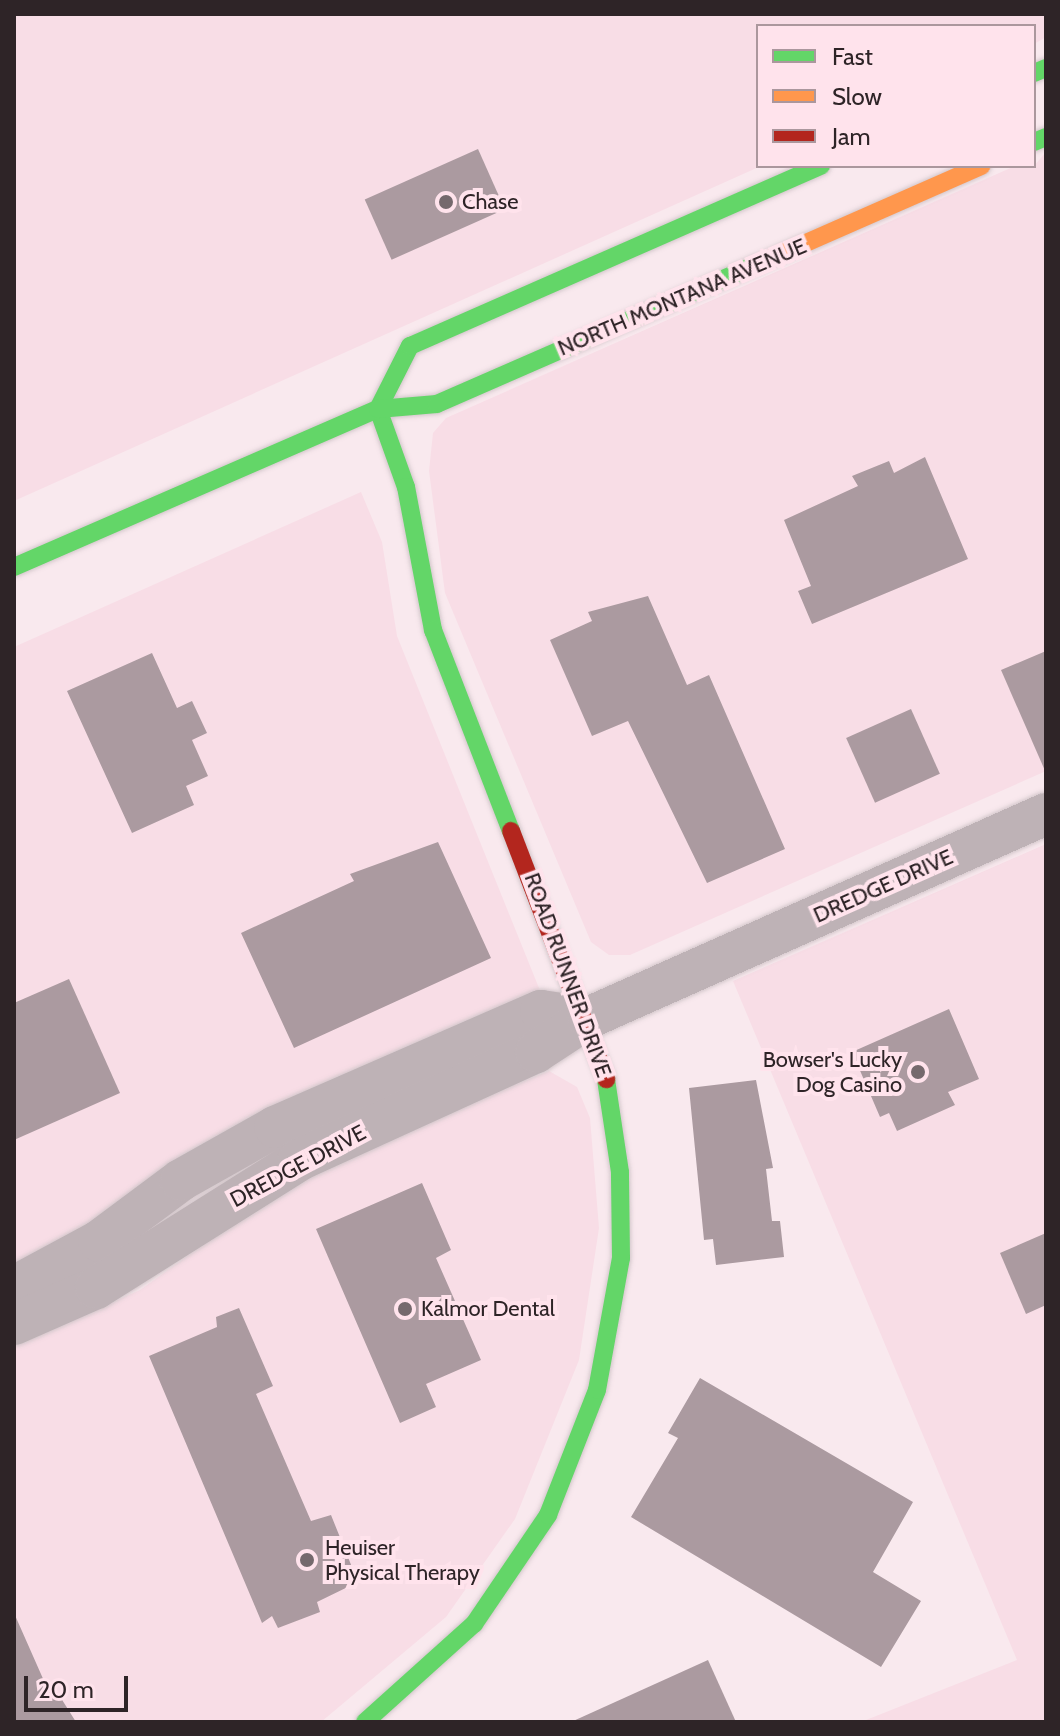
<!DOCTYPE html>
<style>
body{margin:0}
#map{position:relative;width:1060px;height:1736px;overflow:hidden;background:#f9e9ee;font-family:Cabin,sans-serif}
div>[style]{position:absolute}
.built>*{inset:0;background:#f8dde6}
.building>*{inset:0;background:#ab9aa0;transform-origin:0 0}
.roads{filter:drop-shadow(0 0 2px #d3c7cb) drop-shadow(0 0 2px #d3c7cb)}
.street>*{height:42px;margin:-21px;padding:0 21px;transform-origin:21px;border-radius:21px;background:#beb2b6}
.fast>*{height:18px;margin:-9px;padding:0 9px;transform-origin:9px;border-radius:9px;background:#63d668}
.slow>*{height:18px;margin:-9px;padding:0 9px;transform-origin:9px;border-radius:9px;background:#ff974d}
.jam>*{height:18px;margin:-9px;padding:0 9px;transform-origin:9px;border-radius:9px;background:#b3261e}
.dots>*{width:22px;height:22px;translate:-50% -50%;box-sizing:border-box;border:4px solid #ffe3ec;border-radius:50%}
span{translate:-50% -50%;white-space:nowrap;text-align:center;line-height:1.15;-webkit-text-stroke:8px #ffe3ec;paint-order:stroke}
.poi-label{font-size:22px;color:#2e2427}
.left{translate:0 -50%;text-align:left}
.right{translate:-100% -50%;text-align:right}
.street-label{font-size:22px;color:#2e2427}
.frame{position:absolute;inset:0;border:16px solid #2e2427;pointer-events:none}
.legend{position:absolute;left:756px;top:24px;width:280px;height:144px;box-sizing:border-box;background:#ffe3ec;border:2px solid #ab979d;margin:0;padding:10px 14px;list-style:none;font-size:24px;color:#2e2427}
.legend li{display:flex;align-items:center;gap:16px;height:40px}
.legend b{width:40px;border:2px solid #ab979d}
.scale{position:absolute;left:24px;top:1676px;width:104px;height:36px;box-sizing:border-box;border:4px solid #2e2427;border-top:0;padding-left:10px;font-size:24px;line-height:28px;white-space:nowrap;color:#2e2427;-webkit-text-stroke:6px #ffe3ec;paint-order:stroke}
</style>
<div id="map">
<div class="built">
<div style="clip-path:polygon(14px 14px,1046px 14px,1046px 37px,1034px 44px,1034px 26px,758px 26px,761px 166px,14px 501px)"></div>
<div style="clip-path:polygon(1046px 152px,1046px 771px,630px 955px,609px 955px,591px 942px,445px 593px,429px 471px,433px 433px,446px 418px,1015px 166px,1034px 166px)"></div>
<div style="clip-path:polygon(361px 492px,382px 542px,397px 636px,541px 993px,14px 1274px,14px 647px)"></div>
<div style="clip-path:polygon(1046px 844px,1046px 1722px,861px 1722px,1017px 1660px,733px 981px)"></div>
<div style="clip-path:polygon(549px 1071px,577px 1087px,590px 1118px,599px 1228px,579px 1360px,515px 1519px,446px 1617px,321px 1722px,14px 1722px,14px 1346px,140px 1290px,314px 1166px)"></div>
</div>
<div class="building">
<div style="left:478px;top:149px;width:66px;height:124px;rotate:66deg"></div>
<div style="clip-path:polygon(925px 457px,968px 559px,812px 624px,798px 591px,811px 586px,784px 520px,858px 486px,852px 476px,889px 461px,894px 473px)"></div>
<div style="clip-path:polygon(648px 596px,687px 685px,709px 675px,785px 849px,707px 883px,628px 721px,592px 736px,550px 640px,592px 621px,588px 612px)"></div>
<div style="clip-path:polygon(1046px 651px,1046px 773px,1001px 670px)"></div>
<div style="clip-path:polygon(152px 653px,177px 708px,192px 701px,207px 733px,192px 740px,208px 776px,186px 786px,194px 805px,132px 833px,67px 691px)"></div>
<div style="left:911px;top:709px;width:71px;height:71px;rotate:66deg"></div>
<div style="clip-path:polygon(438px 842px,491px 958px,294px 1048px,241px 933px,354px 881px,350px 874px)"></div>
<div style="clip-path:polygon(69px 979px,120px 1093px,14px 1140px,14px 1003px)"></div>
<div style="clip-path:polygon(949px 1009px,979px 1079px,948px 1092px,955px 1105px,897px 1131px,889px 1113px,880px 1117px,852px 1052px)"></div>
<div style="clip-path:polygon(756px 1080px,773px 1168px,766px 1169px,772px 1221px,780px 1221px,784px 1257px,716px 1265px,713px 1239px,704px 1240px,689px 1088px)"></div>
<div style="clip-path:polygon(422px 1183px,451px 1250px,436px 1258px,481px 1360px,426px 1384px,436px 1407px,400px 1423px,316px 1229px)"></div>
<div style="clip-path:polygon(1046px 1233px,1046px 1305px,1026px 1314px,1000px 1253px)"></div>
<div style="clip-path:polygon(239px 1308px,273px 1386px,256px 1394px,311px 1521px,331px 1515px,358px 1582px,317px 1602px,320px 1612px,278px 1628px,272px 1616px,262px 1623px,149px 1356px,217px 1327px,216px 1317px)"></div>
<div style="clip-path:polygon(700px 1378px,913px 1502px,873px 1572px,921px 1601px,881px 1667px,631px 1517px,678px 1438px,668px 1433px)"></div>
<div style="clip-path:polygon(14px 1613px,48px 1690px,54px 1687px,76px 1722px,14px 1722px)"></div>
<div style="clip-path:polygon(708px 1660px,736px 1722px,571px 1722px)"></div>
</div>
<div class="roads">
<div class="street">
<div style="left:14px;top:1287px;width:97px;rotate:-28.4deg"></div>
<div style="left:99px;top:1241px;width:102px;rotate:-36.6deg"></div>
<div style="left:181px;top:1180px;width:108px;rotate:-29.4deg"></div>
<div style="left:275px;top:1127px;width:290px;rotate:-23.6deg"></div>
<div style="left:541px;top:1011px;width:48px;rotate:8.5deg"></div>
<div style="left:14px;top:1324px;width:90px;rotate:-23.7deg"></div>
<div style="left:96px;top:1288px;width:240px;rotate:-32.2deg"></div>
<div style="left:299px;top:1160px;width:260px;rotate:-24.5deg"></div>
<div style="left:536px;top:1052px;width:62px;rotate:-33.2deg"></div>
<div style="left:588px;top:1018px;width:501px;rotate:-24.01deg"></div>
</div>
<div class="fast">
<div style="left:1034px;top:73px;width:13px;rotate:-23deg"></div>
<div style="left:1034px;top:142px;width:13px;rotate:-23deg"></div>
<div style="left:378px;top:409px;width:71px;rotate:-63.1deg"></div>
<div style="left:410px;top:346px;width:449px;rotate:-23.7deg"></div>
<div style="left:378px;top:409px;width:83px;rotate:70.3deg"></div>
<div style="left:406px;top:487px;width:146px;rotate:79.3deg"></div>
<div style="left:433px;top:630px;width:216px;rotate:68.8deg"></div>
<div style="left:14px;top:567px;width:397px;rotate:-23.5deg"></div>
<div style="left:378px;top:409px;width:59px;rotate:-4.8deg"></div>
<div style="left:437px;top:404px;width:350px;rotate:-23.6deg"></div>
<div style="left:365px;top:1722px;width:147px;rotate:-42deg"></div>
<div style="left:474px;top:1624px;width:132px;rotate:-55.8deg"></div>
<div style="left:548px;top:1515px;width:134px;rotate:-68.6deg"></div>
<div style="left:597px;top:1390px;width:134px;rotate:-79.7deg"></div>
<div style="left:621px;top:1258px;width:86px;rotate:-90.7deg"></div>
<div style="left:620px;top:1172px;width:94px;rotate:-98.6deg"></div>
</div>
<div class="slow">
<div style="left:758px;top:264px;width:244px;rotate:-23.7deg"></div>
</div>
<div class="jam">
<div style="left:511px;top:831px;width:266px;rotate:69deg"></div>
</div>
</div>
<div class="dots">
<div style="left:446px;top:202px;background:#75696d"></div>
<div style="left:918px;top:1072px;background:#75696d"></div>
<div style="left:405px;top:1309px;background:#75696d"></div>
<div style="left:307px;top:1560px;background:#75696d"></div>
</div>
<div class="poi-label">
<span class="left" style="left:462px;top:202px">Chase</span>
<span class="right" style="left:902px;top:1072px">Bowser's Lucky<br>Dog Casino</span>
<span class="left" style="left:421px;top:1309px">Kalmor Dental</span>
<span class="left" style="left:325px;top:1560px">Heuiser<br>Physical Therapy</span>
</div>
<div class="street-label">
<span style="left:682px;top:297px;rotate:-23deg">NORTH MONTANA AVENUE</span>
<span style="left:883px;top:886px;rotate:-24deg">DREDGE DRIVE</span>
<span style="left:568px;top:975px;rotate:70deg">ROAD RUNNER DRIVE</span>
<span style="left:298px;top:1166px;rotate:-28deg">DREDGE DRIVE</span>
</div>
<div class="frame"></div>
<ul class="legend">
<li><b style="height:10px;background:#63d668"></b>Fast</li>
<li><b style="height:10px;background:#ff974d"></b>Slow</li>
<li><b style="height:10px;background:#b3261e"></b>Jam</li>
</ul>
<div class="scale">20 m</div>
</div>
